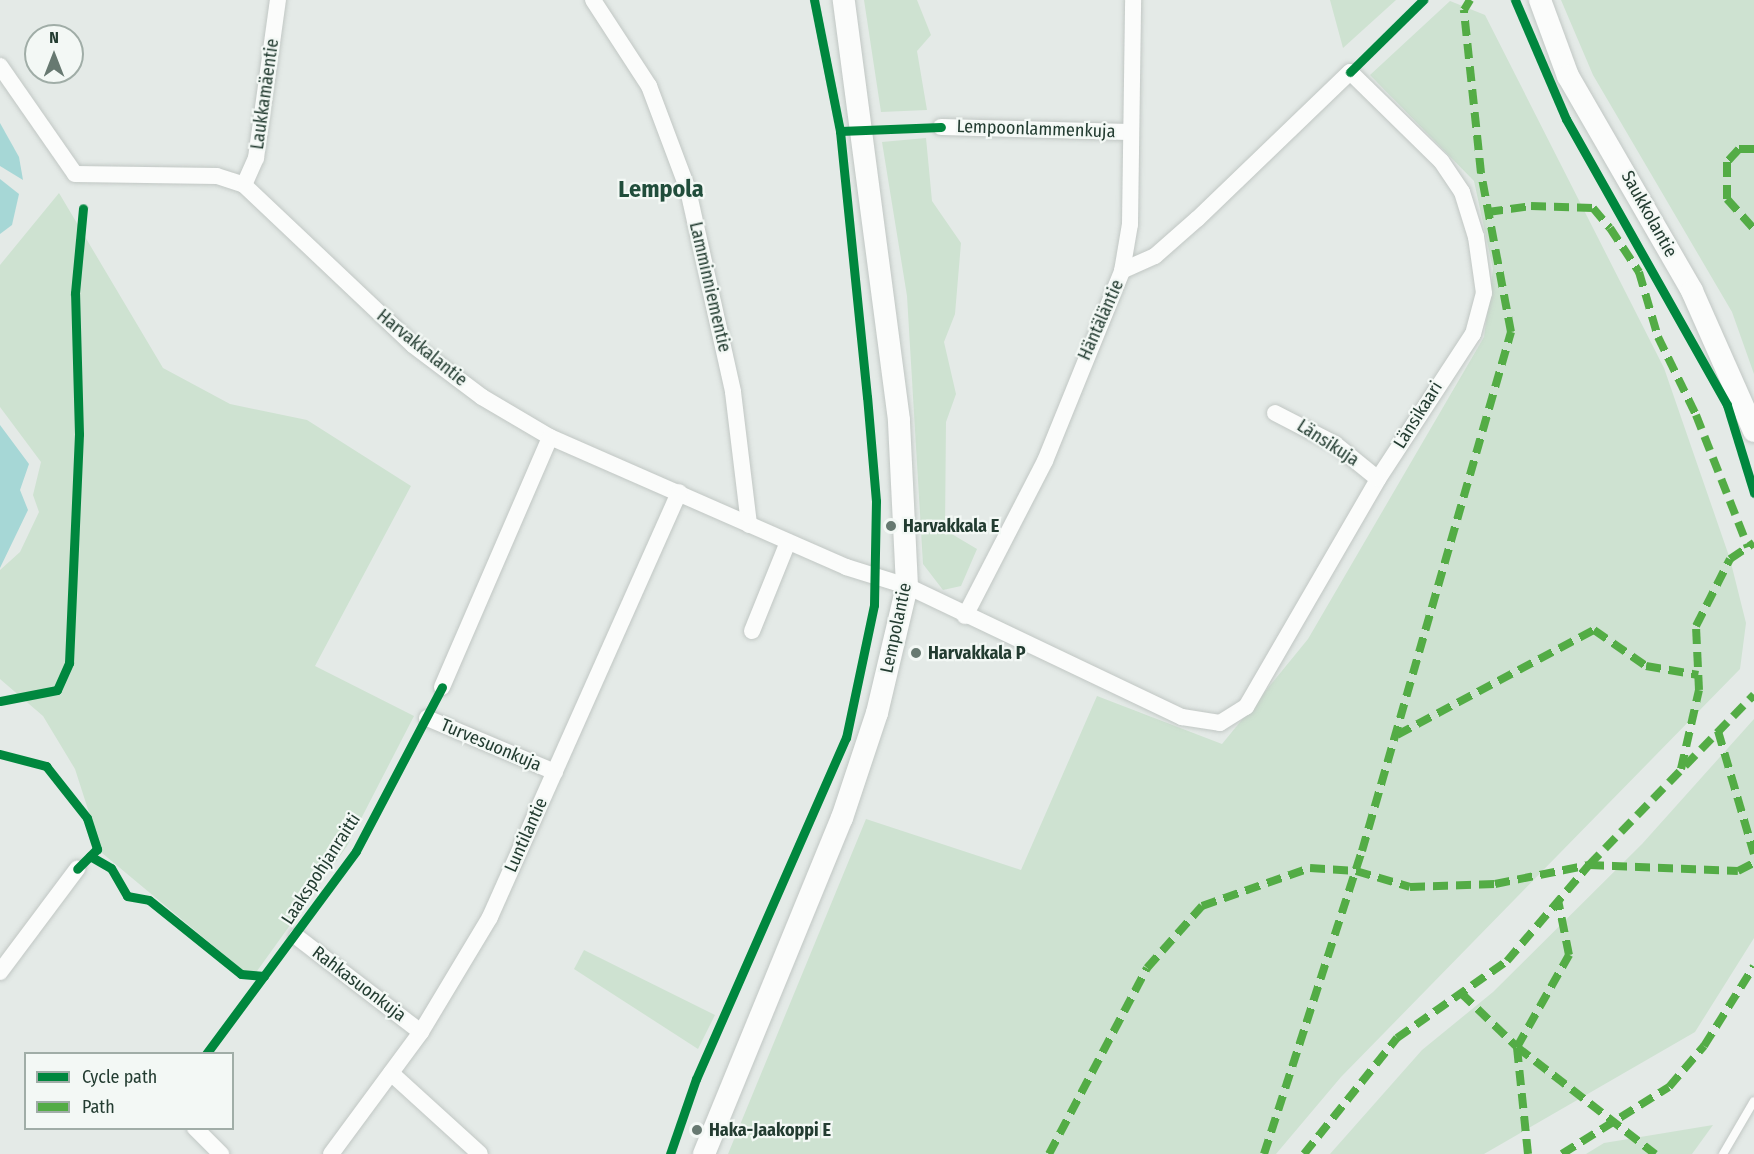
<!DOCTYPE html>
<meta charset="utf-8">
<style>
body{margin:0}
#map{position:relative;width:1754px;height:1154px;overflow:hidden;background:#e4eae7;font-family:"Fira Sans Condensed",sans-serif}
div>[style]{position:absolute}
.green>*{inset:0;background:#cee2d1}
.water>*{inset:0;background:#a6d7d6}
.roads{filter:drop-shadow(0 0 2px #c1c7c4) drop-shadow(0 0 2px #c1c7c4)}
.lane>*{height:8px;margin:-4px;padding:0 4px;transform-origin:4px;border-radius:4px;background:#fbfcfb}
.street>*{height:16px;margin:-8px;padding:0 8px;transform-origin:8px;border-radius:8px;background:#fbfcfb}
.secondary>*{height:22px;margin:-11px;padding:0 11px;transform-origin:11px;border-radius:11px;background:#fbfcfb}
.quiet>*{height:8px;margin-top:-4px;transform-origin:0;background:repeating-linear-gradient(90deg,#53ac45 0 15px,transparent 0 23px)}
.cycleway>*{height:9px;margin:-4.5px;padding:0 4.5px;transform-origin:4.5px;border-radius:4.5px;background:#00873e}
.dots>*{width:16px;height:16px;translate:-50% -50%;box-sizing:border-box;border:3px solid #f3f8f5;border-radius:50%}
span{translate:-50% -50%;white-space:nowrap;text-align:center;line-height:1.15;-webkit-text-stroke:4.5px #f3f8f5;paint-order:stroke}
.street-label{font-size:18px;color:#233c31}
.poi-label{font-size:18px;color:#233c31;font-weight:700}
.left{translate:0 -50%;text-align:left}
.district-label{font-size:24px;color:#204d3b;font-weight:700}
.legend{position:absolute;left:24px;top:1052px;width:210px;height:78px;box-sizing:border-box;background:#f3f8f5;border:2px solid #a0ada7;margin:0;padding:8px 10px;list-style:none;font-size:18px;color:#233c31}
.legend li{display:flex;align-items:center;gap:12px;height:30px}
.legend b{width:30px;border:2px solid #a0ada7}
.north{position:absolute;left:24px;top:24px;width:60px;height:60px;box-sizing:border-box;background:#f3f8f5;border:2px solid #a0ada7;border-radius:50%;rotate:0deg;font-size:16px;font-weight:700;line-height:24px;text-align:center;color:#233c31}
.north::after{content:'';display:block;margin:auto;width:21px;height:27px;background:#677971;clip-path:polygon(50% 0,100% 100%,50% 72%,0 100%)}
</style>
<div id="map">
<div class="green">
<div style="clip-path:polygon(864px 0,917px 0,931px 35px,917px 51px,927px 110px,881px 112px)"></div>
<div style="clip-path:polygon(1330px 0,1396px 0,1343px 48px)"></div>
<div style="clip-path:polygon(1561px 0,1754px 0,1754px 374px,1732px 312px,1593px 75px)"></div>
<div style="clip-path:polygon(1450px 1px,1485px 15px,1664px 368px,1730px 559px,1746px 623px,1740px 669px,1341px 1077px,1276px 1154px,728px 1154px,866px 819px,1021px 870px,1097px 696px,1222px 744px,1308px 639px,1484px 337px,1493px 269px,1474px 181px,1370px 75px)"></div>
<div style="clip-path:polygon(926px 138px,932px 201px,961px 243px,955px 314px,944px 342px,956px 394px,946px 422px,945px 530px,977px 549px,961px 586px,943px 590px,923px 564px,907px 296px,882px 142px)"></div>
<div style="clip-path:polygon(59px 193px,163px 368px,230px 404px,307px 420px,411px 486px,315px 666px,414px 716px,347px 846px,252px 978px,102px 853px,75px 769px,43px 716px,0 679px,0 570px,20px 552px,39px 512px,33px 495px,41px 462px,0 407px,0 265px)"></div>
<div style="clip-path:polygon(1754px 719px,1754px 938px,1695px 1032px,1484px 1154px,1330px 1154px,1422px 1050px,1493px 992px,1642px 844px)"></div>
<div style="clip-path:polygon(584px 950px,715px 1015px,698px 1049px,574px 969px)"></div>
<div style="clip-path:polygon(1713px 1125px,1692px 1154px,1586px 1154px,1604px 1143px)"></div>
</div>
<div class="water">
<div style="clip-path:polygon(0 123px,19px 157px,23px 180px,0 166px)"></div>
<div style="clip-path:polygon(0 179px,19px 194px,12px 225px,0 234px)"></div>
<div style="clip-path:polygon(0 425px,29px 464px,20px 490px,28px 510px,0 568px)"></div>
</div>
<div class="roads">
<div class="lane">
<div style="left:1723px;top:1154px;width:61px;rotate:-59.7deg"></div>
</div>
<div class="street">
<div style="left:593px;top:0;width:103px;rotate:56.9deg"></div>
<div style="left:649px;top:86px;width:111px;rotate:69.4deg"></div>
<div style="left:688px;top:190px;width:207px;rotate:77.4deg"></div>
<div style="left:733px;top:392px;width:134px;rotate:83.1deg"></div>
<div style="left:0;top:66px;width:131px;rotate:55.2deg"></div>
<div style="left:75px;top:174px;width:142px;rotate:0.8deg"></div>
<div style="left:217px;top:176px;width:28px;rotate:18deg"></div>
<div style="left:244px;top:185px;width:233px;rotate:43.4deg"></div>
<div style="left:413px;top:345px;width:86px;rotate:37deg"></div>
<div style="left:482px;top:397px;width:79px;rotate:30.5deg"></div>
<div style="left:550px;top:437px;width:323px;rotate:23.7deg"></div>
<div style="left:846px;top:567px;width:64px;rotate:17.3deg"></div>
<div style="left:907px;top:586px;width:305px;rotate:25.5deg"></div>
<div style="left:1182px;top:717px;width:38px;rotate:9deg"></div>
<div style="left:1220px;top:723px;width:31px;rotate:-32deg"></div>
<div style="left:1246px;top:707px;width:263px;rotate:-59.9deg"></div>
<div style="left:1378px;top:479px;width:173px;rotate:-56.8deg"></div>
<div style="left:1473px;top:334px;width:42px;rotate:-75deg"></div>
<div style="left:1484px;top:293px;width:57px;rotate:-98.1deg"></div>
<div style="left:1476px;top:237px;width:47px;rotate:-107.3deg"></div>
<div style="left:1462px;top:192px;width:37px;rotate:-124deg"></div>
<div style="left:1441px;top:161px;width:127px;rotate:-135.6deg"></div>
<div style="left:1350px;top:72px;width:212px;rotate:136.1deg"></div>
<div style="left:1197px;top:219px;width:56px;rotate:138.6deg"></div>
<div style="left:1155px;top:256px;width:36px;rotate:156deg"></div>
<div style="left:941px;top:127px;width:189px;rotate:1.5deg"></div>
<div style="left:244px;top:185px;width:30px;rotate:-66deg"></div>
<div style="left:256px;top:158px;width:160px;rotate:-82.1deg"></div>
<div style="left:1275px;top:413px;width:68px;rotate:27.3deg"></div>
<div style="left:1335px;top:444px;width:55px;rotate:39.1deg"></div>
<div style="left:965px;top:616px;width:174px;rotate:-62.7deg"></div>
<div style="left:1045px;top:461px;width:205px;rotate:-67.9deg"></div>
<div style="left:1122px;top:271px;width:48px;rotate:-80.3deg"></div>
<div style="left:1130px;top:224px;width:224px;rotate:-89.2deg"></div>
<div style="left:752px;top:631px;width:96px;rotate:-68deg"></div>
<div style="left:442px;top:687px;width:272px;rotate:-66.6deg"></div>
<div style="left:427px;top:718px;width:139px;rotate:22.9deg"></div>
<div style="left:297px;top:937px;width:156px;rotate:37.5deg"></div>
<div style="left:0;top:972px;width:129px;rotate:-53.2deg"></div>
<div style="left:391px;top:1073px;width:120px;rotate:42.3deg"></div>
<div style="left:195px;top:1128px;width:37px;rotate:45deg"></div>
<div style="left:331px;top:1154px;width:152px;rotate:-53.6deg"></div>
<div style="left:421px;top:1032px;width:134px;rotate:-59deg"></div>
<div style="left:490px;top:917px;width:465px;rotate:-66deg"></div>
</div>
<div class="secondary">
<div style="left:1540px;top:0;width:81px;rotate:69.8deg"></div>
<div style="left:1568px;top:76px;width:248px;rotate:60deg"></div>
<div style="left:1692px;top:291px;width:153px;rotate:66.1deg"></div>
<div style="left:704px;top:1154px;width:363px;rotate:-67.7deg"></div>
<div style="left:842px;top:818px;width:111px;rotate:-71.6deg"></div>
<div style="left:877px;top:713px;width:130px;rotate:-76.7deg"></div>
<div style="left:907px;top:586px;width:166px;rotate:-92.8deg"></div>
<div style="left:899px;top:420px;width:424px;rotate:-97.5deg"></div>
</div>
</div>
<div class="quiet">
<div style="left:1754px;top:149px;width:15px;rotate:180deg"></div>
<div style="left:1739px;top:149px;width:18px;rotate:133deg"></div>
<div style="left:1727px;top:162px;width:37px;rotate:90deg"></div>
<div style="left:1727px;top:199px;width:40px;rotate:48deg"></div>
<div style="left:1488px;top:212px;width:43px;rotate:-7.9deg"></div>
<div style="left:1531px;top:206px;width:62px;rotate:1.8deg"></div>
<div style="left:1593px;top:208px;width:26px;rotate:50deg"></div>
<div style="left:1610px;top:228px;width:53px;rotate:56.6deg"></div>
<div style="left:1639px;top:272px;width:68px;rotate:73.7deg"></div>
<div style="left:1658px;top:337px;width:87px;rotate:64deg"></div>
<div style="left:1696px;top:415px;width:142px;rotate:68.5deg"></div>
<div style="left:1718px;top:731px;width:128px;rotate:73.7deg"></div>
<div style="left:1397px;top:735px;width:223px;rotate:-28.1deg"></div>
<div style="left:1594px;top:630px;width:63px;rotate:34.7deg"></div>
<div style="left:1646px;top:666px;width:53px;rotate:9.8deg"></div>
<div style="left:1681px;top:769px;width:81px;rotate:-77.2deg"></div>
<div style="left:1699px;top:690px;width:64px;rotate:-92.7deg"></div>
<div style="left:1696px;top:626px;width:75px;rotate:-63.1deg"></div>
<div style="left:1730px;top:559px;width:29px;rotate:-34deg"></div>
<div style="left:1461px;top:993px;width:78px;rotate:44deg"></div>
<div style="left:1517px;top:1047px;width:175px;rotate:37.8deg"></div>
<div style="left:1049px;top:1154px;width:210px;rotate:-62.2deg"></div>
<div style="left:1147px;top:968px;width:83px;rotate:-48.4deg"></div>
<div style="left:1202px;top:906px;width:114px;rotate:-19.4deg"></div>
<div style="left:1310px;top:868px;width:46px;rotate:3.7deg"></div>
<div style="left:1356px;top:871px;width:56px;rotate:16.5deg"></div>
<div style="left:1410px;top:887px;width:85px;rotate:-2deg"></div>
<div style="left:1495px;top:884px;width:96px;rotate:-11.4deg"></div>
<div style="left:1589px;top:865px;width:149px;rotate:2.3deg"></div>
<div style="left:1738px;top:871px;width:18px;rotate:-27deg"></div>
<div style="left:1264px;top:1154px;width:318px;rotate:-72.1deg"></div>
<div style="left:1362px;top:851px;width:540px;rotate:-73.98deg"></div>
<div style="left:1511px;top:332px;width:162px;rotate:-100.7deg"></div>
<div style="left:1481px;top:173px;width:164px;rotate:-96deg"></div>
<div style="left:1464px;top:10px;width:12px;rotate:-59deg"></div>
<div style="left:1304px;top:1154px;width:149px;rotate:-51.3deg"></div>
<div style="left:1397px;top:1038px;width:134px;rotate:-35deg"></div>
<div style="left:1507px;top:961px;width:126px;rotate:-49.5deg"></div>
<div style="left:1589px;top:865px;width:237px;rotate:-45.9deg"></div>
<div style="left:1528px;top:1154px;width:108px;rotate:-95.9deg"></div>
<div style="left:1517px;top:1047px;width:106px;rotate:-60.5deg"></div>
<div style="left:1569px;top:955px;width:56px;rotate:-101.3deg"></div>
<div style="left:1562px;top:1154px;width:126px;rotate:-32.1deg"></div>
<div style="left:1669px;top:1087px;width:54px;rotate:-49.5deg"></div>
<div style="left:1704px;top:1046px;width:94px;rotate:-58deg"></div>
</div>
<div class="cycleway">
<div style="left:1515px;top:0;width:129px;rotate:66.8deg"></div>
<div style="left:1566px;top:119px;width:328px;rotate:60.6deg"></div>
<div style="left:1727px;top:405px;width:92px;rotate:72.9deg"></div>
<div style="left:1350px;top:72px;width:103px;rotate:-44.6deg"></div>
<div style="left:840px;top:131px;width:101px;rotate:-2.3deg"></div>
<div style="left:0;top:701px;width:58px;rotate:-10.9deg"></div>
<div style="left:57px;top:690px;width:30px;rotate:-66deg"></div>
<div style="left:69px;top:663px;width:229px;rotate:-87.5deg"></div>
<div style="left:79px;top:434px;width:141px;rotate:-91.6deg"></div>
<div style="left:75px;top:293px;width:85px;rotate:-84.6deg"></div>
<div style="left:0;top:754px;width:48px;rotate:14.6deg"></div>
<div style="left:46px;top:766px;width:66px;rotate:51.7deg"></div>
<div style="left:87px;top:818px;width:33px;rotate:72deg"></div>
<div style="left:97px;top:849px;width:28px;rotate:135deg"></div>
<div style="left:90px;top:856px;width:24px;rotate:30deg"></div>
<div style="left:111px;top:868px;width:32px;rotate:60deg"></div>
<div style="left:127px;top:896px;width:22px;rotate:10deg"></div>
<div style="left:149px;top:900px;width:118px;rotate:38.8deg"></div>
<div style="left:241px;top:974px;width:23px;rotate:5deg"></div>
<div style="left:206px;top:1054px;width:252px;rotate:-53.5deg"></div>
<div style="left:356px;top:851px;width:185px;rotate:-62.3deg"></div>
<div style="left:670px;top:1154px;width:79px;rotate:-70.9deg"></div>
<div style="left:696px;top:1079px;width:373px;rotate:-66.3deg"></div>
<div style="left:846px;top:738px;width:136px;rotate:-78.1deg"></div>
<div style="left:874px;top:605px;width:104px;rotate:-88.9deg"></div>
<div style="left:876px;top:501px;width:104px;rotate:-94.9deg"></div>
<div style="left:867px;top:397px;width:267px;rotate:-95.8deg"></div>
<div style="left:840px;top:131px;width:134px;rotate:-101.2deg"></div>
</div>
<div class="dots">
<div style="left:891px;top:526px;background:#677971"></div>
<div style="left:916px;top:653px;background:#677971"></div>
<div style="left:697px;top:1130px;background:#677971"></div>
</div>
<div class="street-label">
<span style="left:265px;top:94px;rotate:-82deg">Laukkamäentie</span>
<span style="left:1036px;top:129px;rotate:2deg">Lempoonlammenkuja</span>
<span style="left:1649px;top:214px;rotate:61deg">Saukkolantie</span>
<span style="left:710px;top:287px;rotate:77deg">Lamminniementie</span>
<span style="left:1101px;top:320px;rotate:-66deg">Häntäläntie</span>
<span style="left:422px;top:348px;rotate:39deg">Harvakkalantie</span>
<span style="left:1418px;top:415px;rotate:-58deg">Länsikaari</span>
<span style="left:1328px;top:443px;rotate:33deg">Länsikuja</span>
<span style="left:896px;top:628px;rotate:-78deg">Lempolantie</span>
<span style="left:491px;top:745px;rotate:23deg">Turvesuonkuja</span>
<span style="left:526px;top:835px;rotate:-66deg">Luntilantie</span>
<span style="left:321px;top:869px;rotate:-57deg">Laakspohjanraitti</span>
<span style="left:359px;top:984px;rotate:37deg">Rahkasuonkuja</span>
</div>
<div class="poi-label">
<span class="left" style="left:903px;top:526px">Harvakkala E</span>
<span class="left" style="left:928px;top:653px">Harvakkala P</span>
<span class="left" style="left:709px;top:1130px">Haka-Jaakoppi E</span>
</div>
<div class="district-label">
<span style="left:661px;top:190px">Lempola</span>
</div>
<ul class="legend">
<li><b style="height:8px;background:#00873e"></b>Cycle path</li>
<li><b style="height:8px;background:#53ac45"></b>Path</li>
</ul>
<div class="north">N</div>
</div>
